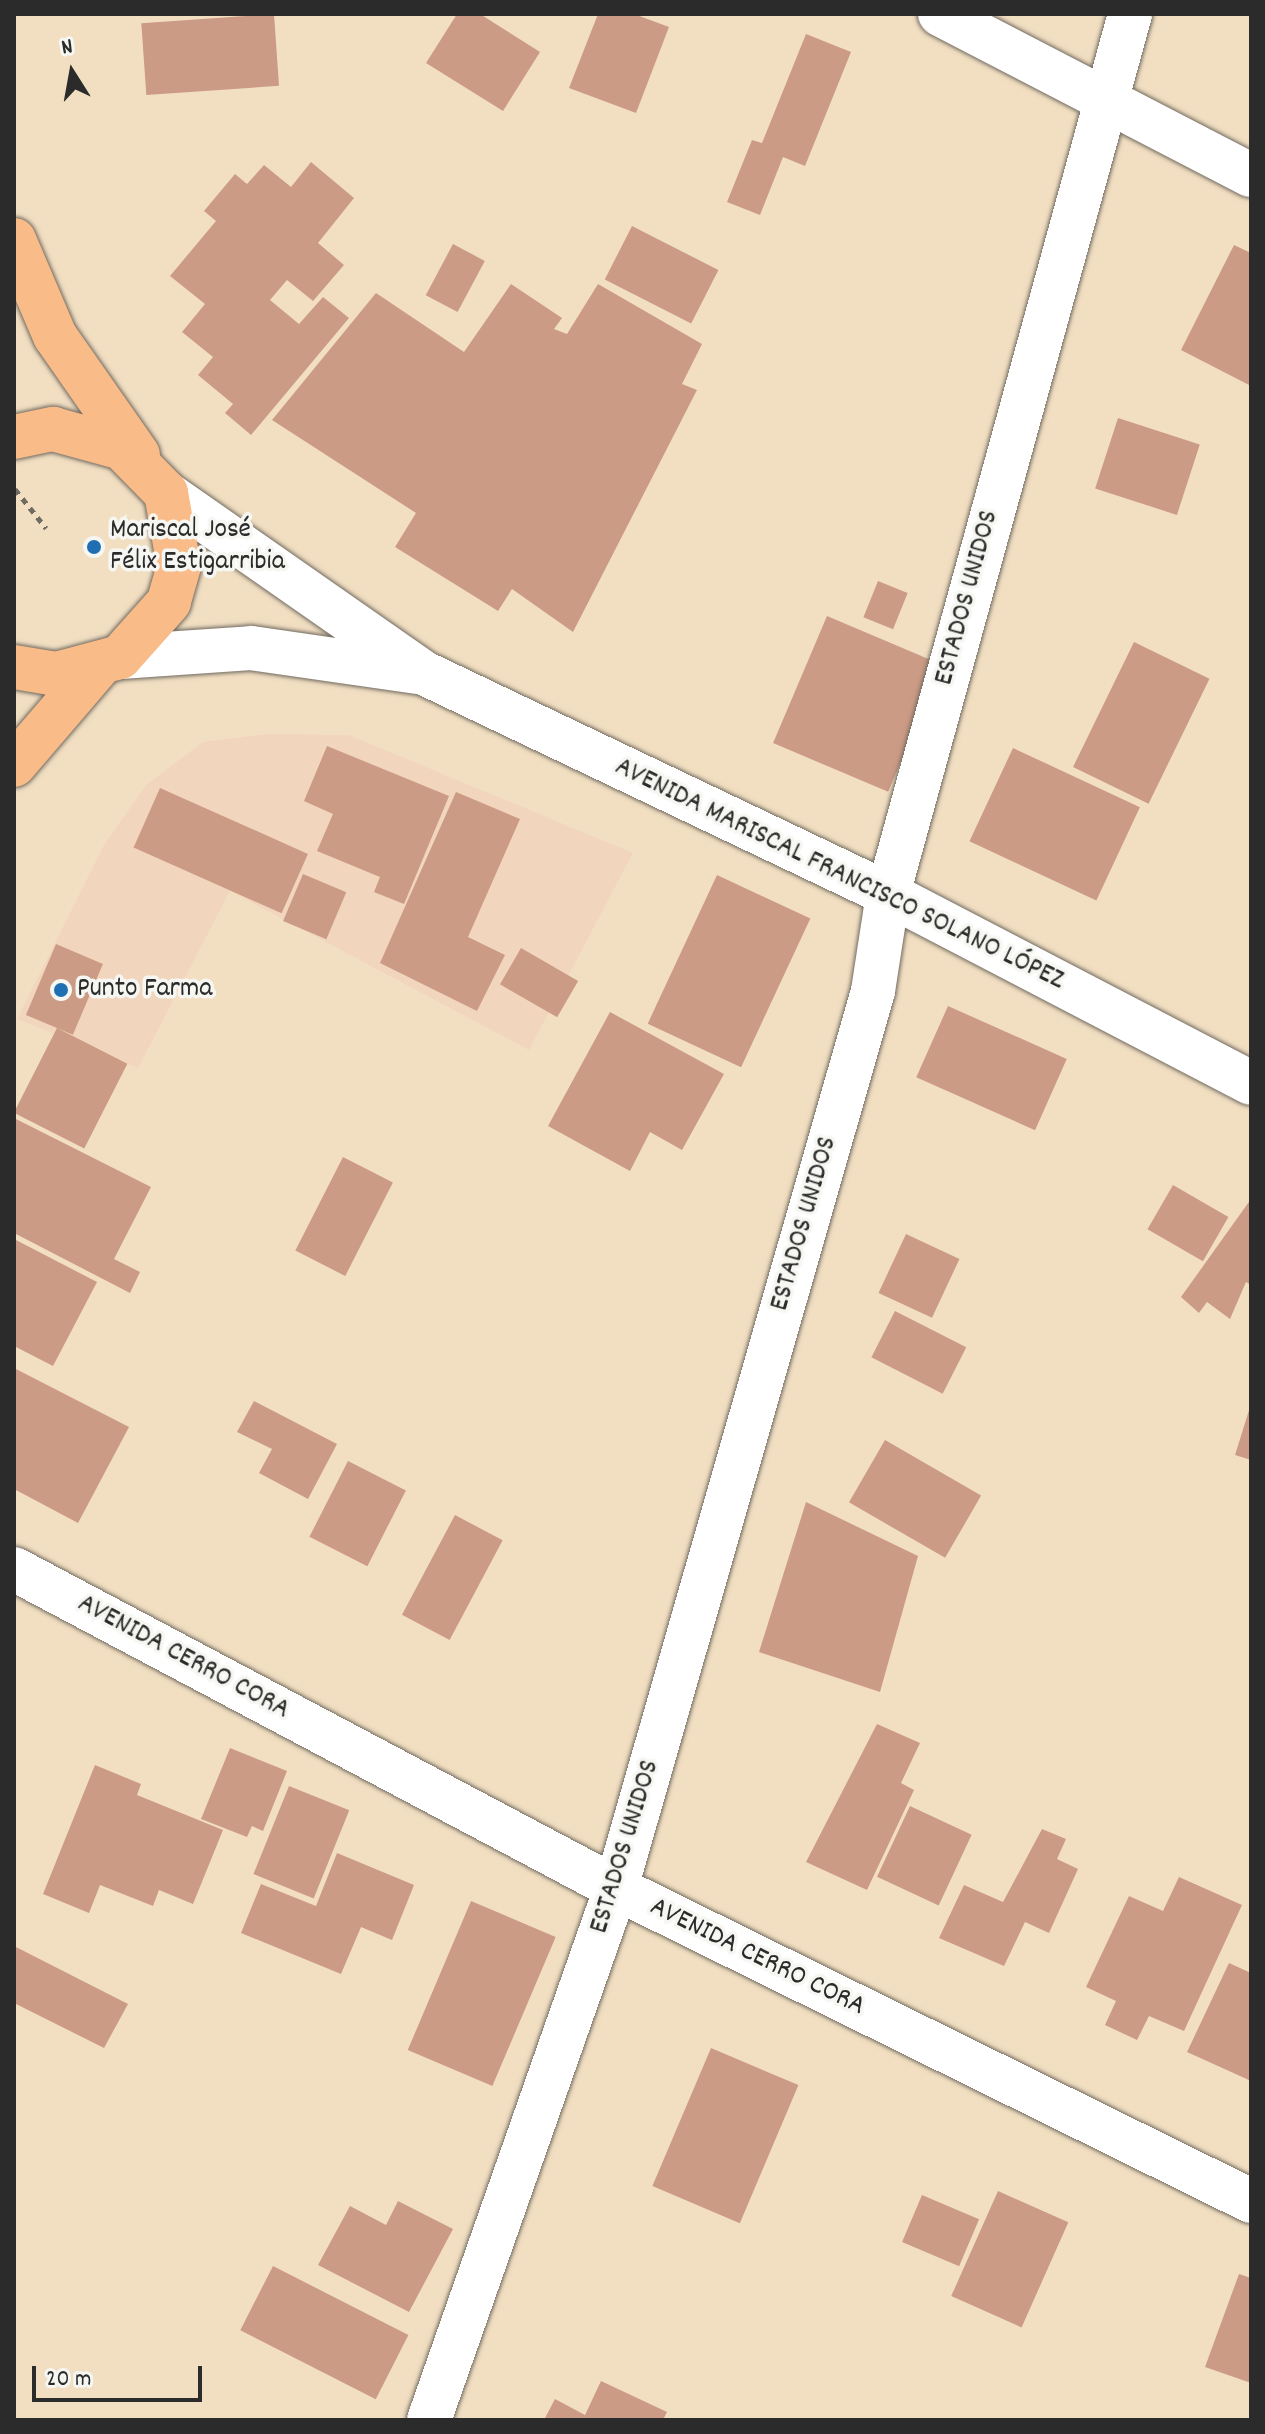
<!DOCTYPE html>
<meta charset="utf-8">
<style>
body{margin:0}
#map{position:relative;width:1265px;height:2434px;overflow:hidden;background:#f2dfc2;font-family:Dekko,sans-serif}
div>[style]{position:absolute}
.built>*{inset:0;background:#f1d5bd}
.building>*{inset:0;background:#cc9b86;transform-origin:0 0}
.path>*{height:5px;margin-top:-2.5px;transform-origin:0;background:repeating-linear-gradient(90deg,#716a60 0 6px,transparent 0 12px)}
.roads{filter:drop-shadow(0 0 2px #716a60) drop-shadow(0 0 2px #716a60)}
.street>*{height:44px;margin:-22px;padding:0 22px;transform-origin:22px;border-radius:22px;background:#fff}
.highway>*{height:44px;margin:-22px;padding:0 22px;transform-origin:22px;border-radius:22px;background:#f9bc89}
.dots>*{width:22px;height:22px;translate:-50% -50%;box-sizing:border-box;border:4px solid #f6f6f2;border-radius:50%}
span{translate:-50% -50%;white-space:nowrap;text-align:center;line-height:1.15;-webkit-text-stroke:7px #f6f6f2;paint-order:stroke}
.poi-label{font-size:28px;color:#2b2b2b}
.left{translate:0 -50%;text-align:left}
.street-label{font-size:28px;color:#2b2b2b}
.frame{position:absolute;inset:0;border:16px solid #2b2b2b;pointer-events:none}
.north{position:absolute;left:32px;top:32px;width:80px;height:80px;-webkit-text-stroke:6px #f6f6f2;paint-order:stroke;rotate:349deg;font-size:22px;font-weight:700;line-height:32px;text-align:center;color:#2b2b2b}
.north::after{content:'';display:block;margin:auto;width:28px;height:36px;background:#2b2b2b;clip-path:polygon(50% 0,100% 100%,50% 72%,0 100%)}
.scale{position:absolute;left:32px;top:2366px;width:170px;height:36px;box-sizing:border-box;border:4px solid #2b2b2b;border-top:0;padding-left:10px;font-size:24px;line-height:28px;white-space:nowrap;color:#2b2b2b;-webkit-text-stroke:6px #f6f6f2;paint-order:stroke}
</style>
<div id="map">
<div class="built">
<div style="clip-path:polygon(266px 734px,349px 735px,633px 853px,529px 1050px,230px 891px,138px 1068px,17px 1019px,104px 845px,146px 785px,203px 742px)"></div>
</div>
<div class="building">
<div style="left:274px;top:14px;width:72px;height:133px;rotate:86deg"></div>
<div style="clip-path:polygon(457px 14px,480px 14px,540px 52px,503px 111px,426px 63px)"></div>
<div style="clip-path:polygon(598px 14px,634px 14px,669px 27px,636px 113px,569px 88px)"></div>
<div style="clip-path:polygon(806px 34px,851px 52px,805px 166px,783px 157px,760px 215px,727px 202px,752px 140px,762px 143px)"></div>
<div style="clip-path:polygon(311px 162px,354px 198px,318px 243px,344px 265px,313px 301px,287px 280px,270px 300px,299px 324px,323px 297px,349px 318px,251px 435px,225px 413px,233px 404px,198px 375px,213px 357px,182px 332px,205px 304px,170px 276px,216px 221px,204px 211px,235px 174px,247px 184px,264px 165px,291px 187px)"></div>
<div style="left:632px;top:226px;width:97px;height:60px;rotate:27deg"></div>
<div style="left:453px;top:244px;width:36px;height:58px;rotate:28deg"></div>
<div style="clip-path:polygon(1234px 245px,1251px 253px,1251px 386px,1181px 350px)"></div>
<div style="clip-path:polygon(511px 284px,562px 318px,554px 329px,567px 334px,598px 284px,702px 344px,682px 384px,697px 390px,573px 632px,512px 589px,498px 611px,395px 547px,416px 513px,272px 420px,376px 293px,464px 352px)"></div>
<div style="left:1118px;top:418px;width:86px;height:74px;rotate:18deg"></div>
<div style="left:878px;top:581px;width:32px;height:39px;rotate:22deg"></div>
<div style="left:827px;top:616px;width:125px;height:138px;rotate:23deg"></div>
<div style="left:1134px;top:642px;width:84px;height:139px;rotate:26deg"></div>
<div style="clip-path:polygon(327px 746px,449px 796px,404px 904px,374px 892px,380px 877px,317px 851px,333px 814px,304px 801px)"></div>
<div style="left:1013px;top:748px;width:140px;height:103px;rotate:25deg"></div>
<div style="left:160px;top:788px;width:162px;height:65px;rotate:24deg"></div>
<div style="clip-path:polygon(456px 792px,520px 819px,468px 937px,505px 955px,477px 1011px,380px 963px)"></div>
<div style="left:303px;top:874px;width:47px;height:51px;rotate:23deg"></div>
<div style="left:717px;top:875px;width:103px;height:164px;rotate:25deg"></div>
<div style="left:56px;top:944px;width:51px;height:77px;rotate:23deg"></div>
<div style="left:521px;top:948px;width:66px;height:42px;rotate:30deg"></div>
<div style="left:948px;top:1006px;width:130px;height:78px;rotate:24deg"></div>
<div style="clip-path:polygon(610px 1012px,724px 1074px,682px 1150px,650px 1132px,630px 1171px,548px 1126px)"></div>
<div style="left:57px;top:1028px;width:79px;height:95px;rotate:27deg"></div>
<div style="clip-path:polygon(14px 1118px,151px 1187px,114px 1259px,140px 1272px,130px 1293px,14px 1233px)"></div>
<div style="left:343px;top:1157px;width:56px;height:105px;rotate:27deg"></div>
<div style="left:1173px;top:1185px;width:64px;height:51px;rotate:30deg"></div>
<div style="clip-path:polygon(1251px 1199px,1251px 1285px,1246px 1282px,1230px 1319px,1207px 1302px,1199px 1313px,1181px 1297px)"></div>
<div style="left:906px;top:1234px;width:59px;height:65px;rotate:25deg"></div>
<div style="clip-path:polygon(14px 1239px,97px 1282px,53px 1366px,14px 1346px)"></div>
<div style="left:895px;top:1311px;width:80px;height:52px;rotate:27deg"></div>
<div style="clip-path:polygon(14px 1368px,129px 1427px,78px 1523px,14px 1489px)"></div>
<div style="clip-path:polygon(254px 1401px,337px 1444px,308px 1499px,259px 1473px,272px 1449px,237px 1432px)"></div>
<div style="clip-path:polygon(1250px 1407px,1251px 1407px,1251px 1460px,1235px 1455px)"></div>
<div style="left:885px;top:1440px;width:111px;height:72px;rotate:30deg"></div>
<div style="left:348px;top:1461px;width:65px;height:85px;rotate:27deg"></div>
<div style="clip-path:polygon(806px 1502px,918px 1556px,880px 1692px,759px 1652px)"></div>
<div style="left:455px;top:1515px;width:54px;height:113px;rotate:28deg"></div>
<div style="clip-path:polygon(877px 1724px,920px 1743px,901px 1783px,914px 1790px,867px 1890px,806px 1862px)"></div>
<div style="clip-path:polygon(230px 1748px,287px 1771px,263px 1831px,252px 1826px,247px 1837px,201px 1819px)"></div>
<div style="clip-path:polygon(95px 1765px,141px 1784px,137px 1795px,223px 1830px,193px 1904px,159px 1890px,153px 1906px,100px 1885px,89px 1913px,43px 1894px)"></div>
<div style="left:289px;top:1786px;width:65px;height:95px;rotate:22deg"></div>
<div style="left:910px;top:1806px;width:68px;height:78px;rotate:25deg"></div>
<div style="clip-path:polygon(1042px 1829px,1066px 1839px,1057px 1859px,1078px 1869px,1049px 1933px,1025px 1922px,1004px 1966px,939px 1938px,964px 1885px,1003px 1902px)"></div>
<div style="clip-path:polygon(337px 1853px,414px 1885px,392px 1940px,361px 1927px,341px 1974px,241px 1933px,261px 1884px,316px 1906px)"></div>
<div style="clip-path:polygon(1179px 1877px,1242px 1905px,1184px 2031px,1149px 2016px,1137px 2040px,1105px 2025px,1116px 2001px,1086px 1987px,1129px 1896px,1163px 1911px)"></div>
<div style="left:471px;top:1901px;width:92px;height:162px;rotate:23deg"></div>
<div style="clip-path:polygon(14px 1946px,128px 2004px,104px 2048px,14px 2003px)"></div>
<div style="clip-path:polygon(1229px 1963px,1251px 1973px,1251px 2081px,1187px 2052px)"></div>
<div style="left:711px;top:2048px;width:95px;height:150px;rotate:23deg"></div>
<div style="left:998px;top:2191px;width:77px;height:115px;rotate:24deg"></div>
<div style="left:922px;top:2195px;width:62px;height:51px;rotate:23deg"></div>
<div style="clip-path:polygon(398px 2201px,453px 2229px,409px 2312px,318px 2265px,350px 2206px,386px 2225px)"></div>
<div style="left:273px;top:2266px;width:152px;height:72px;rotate:27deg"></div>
<div style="clip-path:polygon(1239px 2274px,1251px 2278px,1251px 2383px,1205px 2367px)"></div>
<div style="clip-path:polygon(601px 2381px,667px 2412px,663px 2420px,544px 2420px,555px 2399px,585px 2415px)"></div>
</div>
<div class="path">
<div style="left:15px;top:489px;width:50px;rotate:51.5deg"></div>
</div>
<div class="roads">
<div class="street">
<div style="left:940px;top:14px;width:350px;rotate:27.4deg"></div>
<div style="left:166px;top:493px;width:315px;rotate:34.9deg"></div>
<div style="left:424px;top:673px;width:514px;rotate:25.47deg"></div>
<div style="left:888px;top:894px;width:409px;rotate:27.5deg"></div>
<div style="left:120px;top:657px;width:131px;rotate:-3.9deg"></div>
<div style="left:251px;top:648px;width:169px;rotate:8.2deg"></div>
<div style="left:14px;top:1569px;width:681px;rotate:27.92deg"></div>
<div style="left:616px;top:1888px;width:708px;rotate:26.24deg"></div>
<div style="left:429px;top:2420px;width:564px;rotate:-70.63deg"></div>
<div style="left:616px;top:1888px;width:933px;rotate:-74.01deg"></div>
<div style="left:873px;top:991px;width:98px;rotate:-81.2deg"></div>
<div style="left:888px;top:894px;width:913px;rotate:-74.62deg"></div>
</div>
<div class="highway">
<div style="left:14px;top:240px;width:104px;rotate:66.9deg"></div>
<div style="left:55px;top:336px;width:145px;rotate:55.1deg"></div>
<div style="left:14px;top:437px;width:40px;rotate:-12deg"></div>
<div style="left:53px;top:429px;width:72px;rotate:15.4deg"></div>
<div style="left:122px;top:448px;width:63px;rotate:45.6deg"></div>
<div style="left:166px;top:493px;width:74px;rotate:79.9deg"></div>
<div style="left:179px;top:566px;width:37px;rotate:106deg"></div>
<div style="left:169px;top:602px;width:74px;rotate:131.7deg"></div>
<div style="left:120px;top:657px;width:66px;rotate:165.1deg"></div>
<div style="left:56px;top:674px;width:43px;rotate:-170.5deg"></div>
<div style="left:14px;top:765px;width:129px;rotate:-49.4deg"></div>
</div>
</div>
<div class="dots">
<div style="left:94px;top:547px;background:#1f6fb2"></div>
<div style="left:61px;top:990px;background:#1f6fb2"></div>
</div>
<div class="poi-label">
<span class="left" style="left:110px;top:547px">Mariscal José<br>Félix Estigarribia</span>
<span class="left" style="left:77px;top:990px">Punto Farma</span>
</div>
<div class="street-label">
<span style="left:968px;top:598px;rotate:-75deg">ESTADOS UNIDOS</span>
<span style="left:839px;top:875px;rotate:26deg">AVENIDA MARISCAL FRANCISCO SOLANO LÓPEZ</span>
<span style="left:805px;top:1224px;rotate:-74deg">ESTADOS UNIDOS</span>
<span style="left:183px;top:1658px;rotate:28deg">AVENIDA CERRO CORA</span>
<span style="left:626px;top:1847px;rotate:-73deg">ESTADOS UNIDOS</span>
<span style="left:757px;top:1958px;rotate:26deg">AVENIDA CERRO CORA</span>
</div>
<div class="frame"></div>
<div class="north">N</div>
<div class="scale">20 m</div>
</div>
